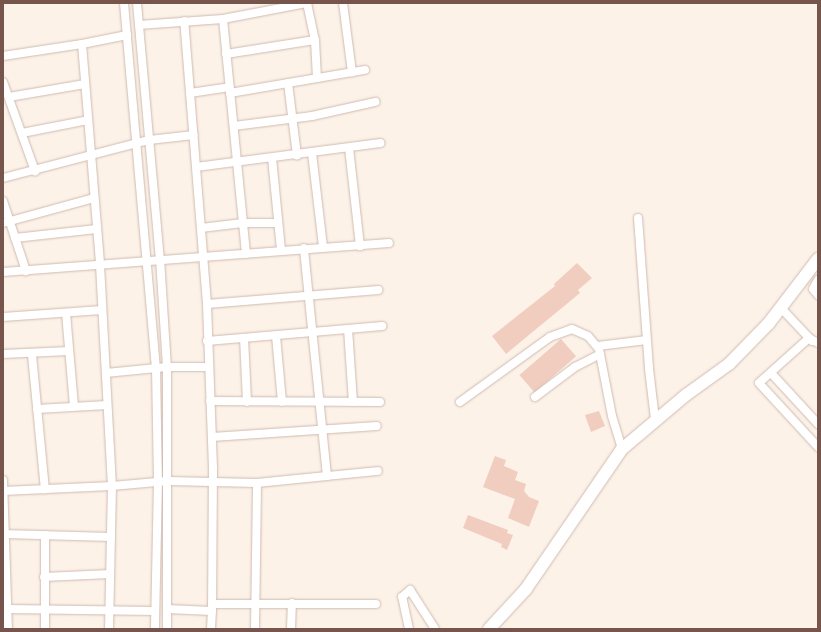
<!DOCTYPE html>
<style>
body{margin:0}
#map{position:relative;width:821px;height:632px;overflow:hidden;background:#fcf2e8;font-family:"PT Sans",sans-serif}
div>[style]{position:absolute}
.building>*{inset:0;background:#f1cdc0;transform-origin:0 0}
.roads{filter:drop-shadow(0 0 1px #d0bab0) drop-shadow(0 0 1px #d0bab0)}
.street>*{height:8px;margin:-4px;padding:0 4px;transform-origin:4px;border-radius:4px;background:#fff}
.secondary>*{height:12px;margin:-6px;padding:0 6px;transform-origin:6px;border-radius:6px;background:#fff}
span{translate:-50% -50%;white-space:nowrap;text-align:center;line-height:1.15;-webkit-text-stroke:3px #fff6ef;paint-order:stroke}
.frame{position:absolute;inset:0;border:4px solid #76554c;pointer-events:none}
</style>
<div id="map">
<div class="building">
<div style="clip-path:polygon(577px 263px,592px 278px,578px 290px,580px 293px,506px 354px,492px 336px,555px 286px,554px 284px)"></div>
<div style="left:561px;top:339px;width:23px;height:55px;rotate:49deg"></div>
<div style="clip-path:polygon(599px 411px,605px 426px,591px 432px,585px 415px)"></div>
<div style="clip-path:polygon(495px 456px,506px 460px,504px 466px,518px 472px,515px 480px,526px 484px,524px 491px,529px 497px,539px 501px,529px 527px,508px 518px,515px 499px,483px 487px)"></div>
<div style="clip-path:polygon(468px 515px,508px 530px,507px 533px,513px 535px,507px 550px,501px 547px,502px 544px,463px 528px)"></div>
</div>
<div class="roads">
<div class="street">
<div style="left:124px;top:3px;width:366px;rotate:85deg"></div>
<div style="left:156px;top:368px;width:114px;rotate:89deg"></div>
<div style="left:158px;top:482px;width:147px;rotate:91.2deg"></div>
<div style="left:137px;top:3px;width:257px;rotate:84.9deg"></div>
<div style="left:160px;top:259px;width:108px;rotate:86.3deg"></div>
<div style="left:167px;top:367px;width:262px;rotate:90deg"></div>
<div style="left:307px;top:3px;width:38px;rotate:78deg"></div>
<div style="left:315px;top:40px;width:38px;rotate:87deg"></div>
<div style="left:343px;top:3px;width:70px;rotate:82.6deg"></div>
<div style="left:223px;top:19px;width:236px;rotate:84.4deg"></div>
<div style="left:139px;top:25px;width:84px;rotate:-4.1deg"></div>
<div style="left:223px;top:19px;width:86px;rotate:-10.8deg"></div>
<div style="left:82px;top:44px;width:222px;rotate:85.3deg"></div>
<div style="left:100px;top:265px;width:221px;rotate:86.9deg"></div>
<div style="left:112px;top:486px;width:143px;rotate:91.2deg"></div>
<div style="left:226px;top:54px;width:90px;rotate:-8.9deg"></div>
<div style="left:3px;top:56px;width:80px;rotate:-8.6deg"></div>
<div style="left:82px;top:44px;width:46px;rotate:-11.3deg"></div>
<div style="left:3px;top:82px;width:95px;rotate:70.2deg"></div>
<div style="left:288px;top:83px;width:73px;rotate:82.9deg"></div>
<div style="left:190px;top:93px;width:40px;rotate:-8.5deg"></div>
<div style="left:230px;top:93px;width:137px;rotate:-9.7deg"></div>
<div style="left:9px;top:97px;width:77px;rotate:-9.7deg"></div>
<div style="left:234px;top:126px;width:79px;rotate:-7.3deg"></div>
<div style="left:312px;top:116px;width:65px;rotate:-12.5deg"></div>
<div style="left:22px;top:133px;width:67px;rotate:-11.1deg"></div>
<div style="left:349px;top:148px;width:99px;rotate:83.6deg"></div>
<div style="left:312px;top:153px;width:94px;rotate:83.3deg"></div>
<div style="left:272px;top:158px;width:91px;rotate:84.4deg"></div>
<div style="left:196px;top:167px;width:186px;rotate:-7.4deg"></div>
<div style="left:3px;top:178px;width:151px;rotate:-14.6deg"></div>
<div style="left:149px;top:140px;width:45px;rotate:-6.3deg"></div>
<div style="left:3px;top:201px;width:74px;rotate:71.8deg"></div>
<div style="left:638px;top:218px;width:151px;rotate:85.8deg"></div>
<div style="left:649px;top:369px;width:50px;rotate:83.2deg"></div>
<div style="left:3px;top:223px;width:94px;rotate:-15.4deg"></div>
<div style="left:201px;top:228px;width:42px;rotate:-6.8deg"></div>
<div style="left:243px;top:223px;width:35px"></div>
<div style="left:15px;top:238px;width:82px;rotate:-6.3deg"></div>
<div style="left:3px;top:272px;width:387px;rotate:-4.3deg"></div>
<div style="left:818px;top:280px;width:10px;rotate:119deg"></div>
<div style="left:813px;top:289px;width:8px;rotate:50deg"></div>
<div style="left:207px;top:304px;width:172px;rotate:-4.7deg"></div>
<div style="left:781px;top:308px;width:45px;rotate:46.8deg"></div>
<div style="left:66px;top:313px;width:93px;rotate:85.1deg"></div>
<div style="left:3px;top:317px;width:99px;rotate:-4deg"></div>
<div style="left:348px;top:329px;width:73px;rotate:86.1deg"></div>
<div style="left:276px;top:336px;width:66px;rotate:84.8deg"></div>
<div style="left:244px;top:338px;width:64px;rotate:87.3deg"></div>
<div style="left:207px;top:341px;width:176px;rotate:-4.9deg"></div>
<div style="left:818px;top:343px;width:10px;rotate:-151deg"></div>
<div style="left:809px;top:338px;width:67px;rotate:138deg"></div>
<div style="left:759px;top:383px;width:87px;rotate:47.3deg"></div>
<div style="left:598px;top:346px;width:49px;rotate:-7deg"></div>
<div style="left:3px;top:354px;width:66px;rotate:-2.6deg"></div>
<div style="left:32px;top:355px;width:135px;rotate:84.5deg"></div>
<div style="left:106px;top:373px;width:61px;rotate:-5.6deg"></div>
<div style="left:167px;top:367px;width:42px"></div>
<div style="left:772px;top:374px;width:68px;rotate:47.4deg"></div>
<div style="left:535px;top:397px;width:50px;rotate:-36.9deg"></div>
<div style="left:575px;top:367px;width:28px;rotate:-27deg"></div>
<div style="left:210px;top:401px;width:170px;rotate:0.3deg"></div>
<div style="left:460px;top:402px;width:111px;rotate:-35.8deg"></div>
<div style="left:550px;top:337px;width:23px;rotate:-20deg"></div>
<div style="left:572px;top:329px;width:17px;rotate:24deg"></div>
<div style="left:588px;top:336px;width:17px;rotate:50deg"></div>
<div style="left:599px;top:349px;width:68px;rotate:79deg"></div>
<div style="left:612px;top:416px;width:34px;rotate:73deg"></div>
<div style="left:37px;top:409px;width:70px;rotate:-3.3deg"></div>
<div style="left:212px;top:437px;width:165px;rotate:-3.8deg"></div>
<div style="left:327px;top:476px;width:51px;rotate:-5.6deg"></div>
<div style="left:3px;top:480px;width:149px;rotate:88.1deg"></div>
<div style="left:3px;top:491px;width:109px;rotate:-2.6deg"></div>
<div style="left:112px;top:486px;width:56px;rotate:-5.1deg"></div>
<div style="left:168px;top:481px;width:89px;rotate:1.3deg"></div>
<div style="left:257px;top:483px;width:70px;rotate:-5.7deg"></div>
<div style="left:327px;top:476px;width:229px;rotate:-95.8deg"></div>
<div style="left:3px;top:534px;width:108px;rotate:1.6deg"></div>
<div style="left:45px;top:535px;width:94px;rotate:90deg"></div>
<div style="left:44px;top:577px;width:66px;rotate:-2.6deg"></div>
<div style="left:212px;top:604px;width:164px"></div>
<div style="left:8px;top:609px;width:147px;rotate:0.8deg"></div>
<div style="left:167px;top:609px;width:45px;rotate:2.5deg"></div>
<div style="left:212px;top:611px;width:143px;rotate:-89.6deg"></div>
<div style="left:213px;top:468px;width:164px;rotate:-92.1deg"></div>
<div style="left:207px;top:304px;width:284px;rotate:-94.6deg"></div>
<div style="left:211px;top:629px;width:18px;rotate:-87deg"></div>
<div style="left:255px;top:629px;width:146px;rotate:-89.2deg"></div>
<div style="left:291px;top:629px;width:26px;rotate:-88deg"></div>
<div style="left:409px;top:629px;width:33px;rotate:-102deg"></div>
<div style="left:402px;top:597px;width:11px;rotate:-41deg"></div>
<div style="left:410px;top:590px;width:46px;rotate:57.3deg"></div>
</div>
<div class="secondary">
<div style="left:489px;top:629px;width:54px;rotate:-47.2deg"></div>
<div style="left:526px;top:589px;width:170px;rotate:-55.6deg"></div>
<div style="left:622px;top:449px;width:84px;rotate:-40.2deg"></div>
<div style="left:686px;top:395px;width:53px;rotate:-35.8deg"></div>
<div style="left:729px;top:364px;width:57px;rotate:-45.7deg"></div>
<div style="left:769px;top:323px;width:81px;rotate:-52.6deg"></div>
</div>
</div>
<div class="frame"></div>
</div>
